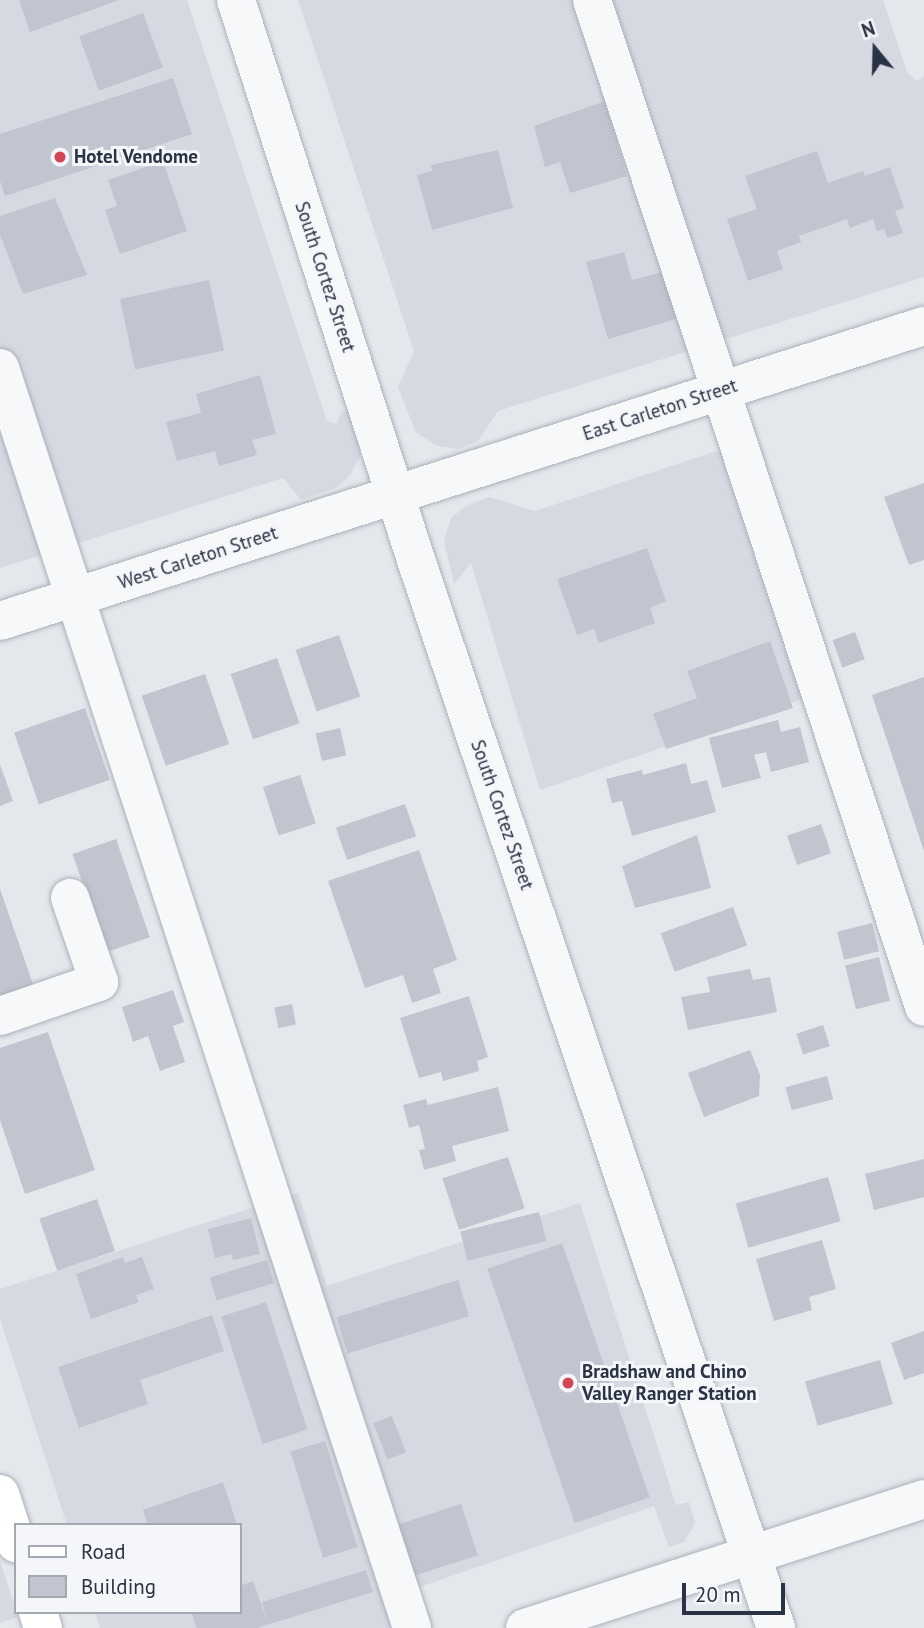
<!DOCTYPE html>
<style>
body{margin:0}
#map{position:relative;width:924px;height:1628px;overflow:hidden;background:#e4e7ec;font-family:"PT Sans",sans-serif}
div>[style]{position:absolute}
.built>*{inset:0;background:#d6d9e1}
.building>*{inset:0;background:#c1c5cf;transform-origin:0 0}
.roads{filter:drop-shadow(0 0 2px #acb1ba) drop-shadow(0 0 2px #acb1ba)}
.minor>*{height:38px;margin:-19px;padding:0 19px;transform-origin:19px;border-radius:19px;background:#f7f8fa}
.major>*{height:38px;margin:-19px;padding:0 19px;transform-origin:19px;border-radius:19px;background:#fff}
.dots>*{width:19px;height:19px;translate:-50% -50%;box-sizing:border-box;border:4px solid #f4f6f9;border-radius:50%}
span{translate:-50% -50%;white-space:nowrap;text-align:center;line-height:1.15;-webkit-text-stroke:6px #f4f6f9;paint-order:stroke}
.poi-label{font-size:19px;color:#2a3345;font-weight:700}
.left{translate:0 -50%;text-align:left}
.street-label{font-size:19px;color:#2a3345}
.legend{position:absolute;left:14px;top:1523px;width:228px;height:91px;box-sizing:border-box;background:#f4f6f9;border:2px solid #a3a8b1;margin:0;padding:9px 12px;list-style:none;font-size:21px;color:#2a3345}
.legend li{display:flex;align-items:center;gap:14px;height:35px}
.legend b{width:35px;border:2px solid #a3a8b1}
.north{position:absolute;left:840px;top:14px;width:70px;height:70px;-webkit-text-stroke:5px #f4f6f9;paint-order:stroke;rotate:341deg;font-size:19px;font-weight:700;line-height:28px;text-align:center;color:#2a3345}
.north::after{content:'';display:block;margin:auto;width:24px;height:32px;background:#2a3345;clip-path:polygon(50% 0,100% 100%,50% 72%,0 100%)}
.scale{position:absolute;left:682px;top:1583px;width:103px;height:32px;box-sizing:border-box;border:4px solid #2a3345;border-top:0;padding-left:9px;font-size:21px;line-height:24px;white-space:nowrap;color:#2a3345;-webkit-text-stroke:5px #f4f6f9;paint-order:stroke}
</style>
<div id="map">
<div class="built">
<div style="clip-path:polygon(0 0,187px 0,327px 421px,336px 424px,342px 411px,348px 412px,359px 438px,360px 456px,350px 475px,336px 488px,301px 500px,283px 478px,0 568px)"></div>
<div style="clip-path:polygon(298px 0,883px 0,907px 72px,917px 81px,924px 76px,924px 277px,498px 411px,478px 441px,458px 449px,438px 446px,416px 433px,398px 387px,414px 351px)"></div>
<div style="clip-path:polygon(756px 438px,837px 687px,540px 790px,471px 563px,454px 584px,444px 541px,451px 518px,466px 506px,489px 497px,535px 511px)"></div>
<div style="clip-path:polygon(298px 1193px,327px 1286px,580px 1203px,676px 1505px,689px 1502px,695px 1523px,684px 1542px,669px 1547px,654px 1506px,414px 1589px,424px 1628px,100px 1628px,95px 1612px,240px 1612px,240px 1525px,67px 1525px,0 1319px,0 1289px)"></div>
<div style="clip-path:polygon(0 1561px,18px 1617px,0 1623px)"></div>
</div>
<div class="building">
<div style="clip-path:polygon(19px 0,119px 0,30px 32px)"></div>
<div style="left:143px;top:13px;width:58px;height:68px;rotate:70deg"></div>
<div style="clip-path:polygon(173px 78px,192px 134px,5px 196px,0 181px,0 134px)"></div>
<div style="clip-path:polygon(605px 101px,627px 176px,570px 193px,560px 162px,545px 167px,534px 126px)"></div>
<div style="clip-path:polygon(498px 150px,513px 208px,432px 230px,417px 175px,432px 171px,431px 165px)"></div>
<div style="clip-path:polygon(817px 151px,828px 183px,863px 171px,865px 176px,890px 167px,904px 208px,895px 211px,903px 233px,887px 238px,884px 229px,877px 231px,873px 219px,850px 228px,847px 219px,799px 236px,801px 242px,777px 251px,783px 269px,748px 281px,727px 219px,757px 209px,745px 176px)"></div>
<div style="clip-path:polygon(163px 161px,187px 231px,120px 254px,105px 210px,117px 206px,108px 180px)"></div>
<div style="clip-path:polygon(55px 198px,87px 275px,23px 294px,0 235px,0 216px)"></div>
<div style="clip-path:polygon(624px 252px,632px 280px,663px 272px,676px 319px,608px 339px,586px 262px)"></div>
<div style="left:209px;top:280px;width:72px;height:91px;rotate:78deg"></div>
<div style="clip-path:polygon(260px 375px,276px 434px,252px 440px,257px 455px,219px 466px,215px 451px,177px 461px,166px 422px,201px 413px,196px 394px)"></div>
<div style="clip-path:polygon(924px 483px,924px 560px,909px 565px,884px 497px)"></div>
<div style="clip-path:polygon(647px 548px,666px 601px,650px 608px,655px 623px,599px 643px,594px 629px,577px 635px,557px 579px)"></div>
<div style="left:855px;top:632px;width:29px;height:24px;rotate:70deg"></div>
<div style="left:339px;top:635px;width:65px;height:46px;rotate:71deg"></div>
<div style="clip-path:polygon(770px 641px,793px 708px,666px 749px,653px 714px,697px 698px,687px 671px)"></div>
<div style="left:277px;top:658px;width:69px;height:49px;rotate:71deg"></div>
<div style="left:205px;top:674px;width:74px;height:67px;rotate:71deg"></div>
<div style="clip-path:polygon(924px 677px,924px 851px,872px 695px)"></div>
<div style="left:85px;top:708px;width:76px;height:75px;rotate:71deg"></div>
<div style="clip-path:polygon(778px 720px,781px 732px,800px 727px,809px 762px,771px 772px,766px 752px,754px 755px,761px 778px,722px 788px,709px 738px)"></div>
<div style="left:340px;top:728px;width:28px;height:25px;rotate:77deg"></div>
<div style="clip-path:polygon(686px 763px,691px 784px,707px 780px,716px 812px,632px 836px,622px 801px,612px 803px,606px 779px,642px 770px,643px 775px)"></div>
<div style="clip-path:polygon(0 764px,13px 801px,0 806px)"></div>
<div style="left:300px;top:775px;width:51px;height:39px;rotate:72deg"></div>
<div style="left:405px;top:804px;width:34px;height:73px;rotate:71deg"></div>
<div style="left:821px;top:824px;width:31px;height:36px;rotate:71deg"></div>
<div style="clip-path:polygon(697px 835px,711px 888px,635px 908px,622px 866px)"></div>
<div style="left:116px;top:839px;width:104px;height:46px;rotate:71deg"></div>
<div style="clip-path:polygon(419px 850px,457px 960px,433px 969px,441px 993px,412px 1003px,403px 975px,365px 988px,328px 881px)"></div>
<div style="clip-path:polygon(0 889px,34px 987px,0 999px)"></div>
<div style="left:733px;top:907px;width:41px;height:77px;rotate:70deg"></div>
<div style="left:872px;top:923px;width:29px;height:36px;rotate:76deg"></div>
<div style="left:879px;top:957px;width:45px;height:35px;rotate:76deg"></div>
<div style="clip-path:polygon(750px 969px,753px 980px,770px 977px,777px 1012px,688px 1030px,681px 997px,710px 992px,707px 977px)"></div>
<div style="clip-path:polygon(173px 990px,184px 1022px,173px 1026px,185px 1062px,160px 1071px,148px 1036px,133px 1042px,122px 1007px)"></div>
<div style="clip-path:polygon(469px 996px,488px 1057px,477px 1061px,479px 1071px,443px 1081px,441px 1072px,419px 1078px,400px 1018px)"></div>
<div style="left:292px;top:1004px;width:21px;height:18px;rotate:79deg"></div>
<div style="left:823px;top:1025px;width:22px;height:28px;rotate:72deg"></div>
<div style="clip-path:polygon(48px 1032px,95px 1170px,25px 1194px,0 1120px,0 1048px)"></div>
<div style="clip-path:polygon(750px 1050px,760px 1075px,759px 1096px,704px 1117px,688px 1073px)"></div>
<div style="left:827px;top:1076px;width:24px;height:43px;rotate:75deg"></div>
<div style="clip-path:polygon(498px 1087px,509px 1131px,452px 1146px,456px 1161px,424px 1170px,419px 1150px,425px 1149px,419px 1125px,409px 1128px,403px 1105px,426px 1099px,428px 1105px)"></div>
<div style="left:508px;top:1157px;width:54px;height:69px;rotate:72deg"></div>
<div style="clip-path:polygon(924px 1159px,924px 1197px,874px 1210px,865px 1174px)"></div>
<div style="left:828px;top:1177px;width:46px;height:96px;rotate:74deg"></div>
<div style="left:97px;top:1199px;width:55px;height:61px;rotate:71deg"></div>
<div style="left:539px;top:1212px;width:30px;height:81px;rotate:76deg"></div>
<div style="clip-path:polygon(251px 1218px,260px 1254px,233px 1260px,231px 1254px,215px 1258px,208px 1229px)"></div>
<div style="clip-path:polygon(822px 1240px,836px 1289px,809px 1297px,812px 1310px,774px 1321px,756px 1259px)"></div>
<div style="left:562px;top:1243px;width:269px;height:79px;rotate:71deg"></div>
<div style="clip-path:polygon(123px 1257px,125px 1263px,142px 1257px,154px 1289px,136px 1295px,139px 1302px,91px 1319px,76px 1274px)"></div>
<div style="left:267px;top:1260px;width:24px;height:60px;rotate:73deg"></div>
<div style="left:458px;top:1280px;width:38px;height:127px;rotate:73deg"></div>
<div style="left:266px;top:1302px;width:134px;height:47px;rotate:72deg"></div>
<div style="clip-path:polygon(212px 1315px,224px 1351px,140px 1380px,148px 1404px,79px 1428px,58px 1367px)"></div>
<div style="clip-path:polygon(924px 1331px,924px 1373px,904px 1380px,891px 1343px)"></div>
<div style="left:880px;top:1360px;width:46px;height:78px;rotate:74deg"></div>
<div style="left:392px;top:1416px;width:39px;height:20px;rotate:69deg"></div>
<div style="left:325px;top:1441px;width:111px;height:36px;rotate:73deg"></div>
<div style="clip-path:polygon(223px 1482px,237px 1525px,148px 1525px,143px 1510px)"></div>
<div style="left:461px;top:1504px;width:54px;height:72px;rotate:72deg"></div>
<div style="clip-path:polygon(366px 1570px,373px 1592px,257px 1628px,197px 1628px,191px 1612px,240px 1612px,240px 1586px,253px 1581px,267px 1621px,262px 1602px)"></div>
</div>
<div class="roads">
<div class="minor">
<div style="left:236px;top:0;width:591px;rotate:72.18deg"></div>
<div style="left:417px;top:563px;width:1124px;rotate:71.37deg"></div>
<div style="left:592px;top:0;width:1060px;rotate:71.75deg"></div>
<div style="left:0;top:368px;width:1326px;rotate:71.89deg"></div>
<div style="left:0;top:621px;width:970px;rotate:-17.71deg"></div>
<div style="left:0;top:1016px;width:105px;rotate:-19deg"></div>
<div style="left:99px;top:982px;width:89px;rotate:-109deg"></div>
<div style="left:525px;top:1628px;width:419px;rotate:-17.9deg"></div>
</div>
<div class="major">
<div style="left:0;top:1494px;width:52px;rotate:71.9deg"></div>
<div style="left:38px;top:1612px;width:17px;rotate:73deg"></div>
</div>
</div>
<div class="dots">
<div style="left:60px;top:157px;background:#d34755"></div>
<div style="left:568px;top:1383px;background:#d34755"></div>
</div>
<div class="poi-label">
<span class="left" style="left:74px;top:157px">Hotel Vendome</span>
<span class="left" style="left:582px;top:1383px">Bradshaw and Chino<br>Valley Ranger Station</span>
</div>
<div class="street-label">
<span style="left:325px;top:277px;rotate:72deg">South Cortez Street</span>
<span style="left:660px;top:410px;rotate:-18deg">East Carleton Street</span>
<span style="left:198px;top:558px;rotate:-18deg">West Carleton Street</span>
<span style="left:502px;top:815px;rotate:71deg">South Cortez Street</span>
</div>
<ul class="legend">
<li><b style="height:9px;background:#fff"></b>Road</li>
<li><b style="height:19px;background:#c1c5cf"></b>Building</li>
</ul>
<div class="north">N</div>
<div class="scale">20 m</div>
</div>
